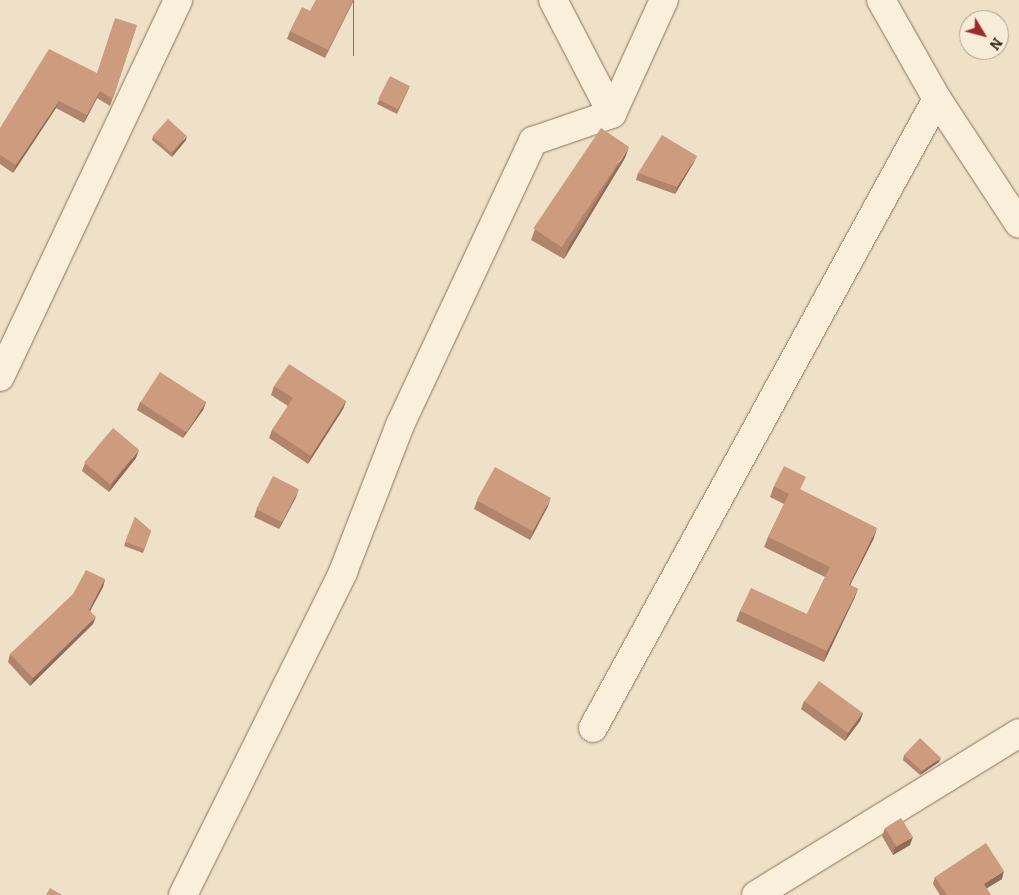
<!DOCTYPE html>
<style>
body{margin:0}
#map{position:relative;width:1019px;height:895px;overflow:hidden;background:#efe1c7;font-family:Bitter,serif}
div>[style]{position:absolute}
.roads{filter:drop-shadow(0 0 1px #8b735c) drop-shadow(0 0 1px #8b735c)}
.street>*{height:28px;margin:-14px;padding:0 14px;transform-origin:14px;border-radius:14px;background:#f9efdb}
.wall>*{inset:0;background:#b0856c}
.shaded-wall>*{inset:0;background:#906c58;transform-origin:0 0}
.building>*{inset:0;background:#cd9b7d;transform-origin:0 0}
span{translate:-50% -50%;white-space:nowrap;text-align:center;line-height:1.15;-webkit-text-stroke:4px #f6ecd7;paint-order:stroke}
.north{position:absolute;left:959px;top:10px;width:50px;height:50px;box-sizing:border-box;background:#f6ecd7;border:1px solid #ab9f8e;border-radius:50%;rotate:127deg;font-size:14px;font-weight:700;line-height:20px;text-align:center;color:#3b2c20}
.north::after{content:'';display:block;margin:auto;width:18px;height:22px;background:#9a2c31;clip-path:polygon(50% 0,100% 100%,50% 72%,0 100%)}
</style>
<div id="map">
<div class="roads">
<div class="street">
<div style="left:553px;top:0;width:128px;rotate:62.6deg"></div>
<div style="left:881px;top:0;width:114px;rotate:60.5deg"></div>
<div style="left:937px;top:99px;width:149px;rotate:56.7deg"></div>
<div style="left:0;top:377px;width:417px;rotate:-64.7deg"></div>
<div style="left:593px;top:728px;width:717px;rotate:-61.33deg"></div>
<div style="left:183px;top:895px;width:360px;rotate:-63.6deg"></div>
<div style="left:343px;top:572px;width:158px;rotate:-68.8deg"></div>
<div style="left:400px;top:425px;width:314px;rotate:-64.9deg"></div>
<div style="left:533px;top:141px;width:83px;rotate:-18.9deg"></div>
<div style="left:612px;top:114px;width:125px;rotate:-65.5deg"></div>
<div style="left:756px;top:895px;width:309px;rotate:-31.6deg"></div>
</div>
</div>
<div class="wall">
<div style="clip-path:polygon(316px 0,354px 0,325px 58px,287px 39px,290px 31px,310px 11px)"></div>
<div style="clip-path:polygon(137px 25px,110px 106px,97px 98px,84px 123px,56px 108px,13px 173px,0 164px,0 128px,97px 73px)"></div>
<div style="clip-path:polygon(410px 86px,397px 114px,377px 104px,379px 100px)"></div>
<div style="clip-path:polygon(153px 136px,186px 140px,172px 157px,152px 140px)"></div>
<div style="clip-path:polygon(625px 158px,564px 259px,531px 240px,535px 229px)"></div>
<div style="clip-path:polygon(694px 162px,675px 194px,636px 180px,638px 173px)"></div>
<div style="clip-path:polygon(274px 386px,346px 401px,343px 409px,308px 464px,269px 438px,272px 430px,288px 406px,271px 395px)"></div>
<div style="clip-path:polygon(140px 402px,206px 402px,203px 410px,183px 438px,137px 410px)"></div>
<div style="clip-path:polygon(136px 458px,109px 492px,82px 471px,85px 463px)"></div>
<div style="clip-path:polygon(774px 486px,801px 490px,874px 538px,850px 585px,858px 589px,854px 599px,824px 662px,736px 621px,740px 611px,807px 614px,825px 577px,764px 547px,768px 537px,784px 504px,770px 497px)"></div>
<div style="clip-path:polygon(296px 497px,279px 529px,254px 517px,257px 509px)"></div>
<div style="clip-path:polygon(477px 501px,548px 506px,530px 540px,474px 509px)"></div>
<div style="clip-path:polygon(135px 517px,151px 531px,143px 553px,124px 546px)"></div>
<div style="clip-path:polygon(105px 579px,103px 587px,90px 610px,93px 624px,30px 686px,8px 662px,10px 654px)"></div>
<div style="clip-path:polygon(804px 701px,863px 713px,860px 721px,845px 741px,801px 709px)"></div>
<div style="clip-path:polygon(904px 755px,939px 762px,920px 775px,903px 760px)"></div>
<div style="clip-path:polygon(885px 828px,910px 845px,893px 855px,882px 836px)"></div>
<div style="clip-path:polygon(935px 877px,1002px 879px,986px 888px,991px 895px,940px 895px,933px 884px)"></div>
</div>
<div class="shaded-wall">
<div style="left:353px;top:0;width:1px;height:56px"></div>
<div style="clip-path:polygon(100px 91px,97px 98px,84px 123px,87px 115px)"></div>
<div style="clip-path:polygon(59px 101px,56px 108px,13px 173px,16px 165px)"></div>
<div style="clip-path:polygon(187px 136px,186px 140px,172px 157px,173px 153px)"></div>
<div style="clip-path:polygon(629px 147px,625px 158px,564px 259px,568px 248px)"></div>
<div style="clip-path:polygon(697px 156px,694px 162px,675px 194px,677px 187px)"></div>
<div style="clip-path:polygon(346px 401px,343px 409px,308px 464px,311px 456px)"></div>
<div style="clip-path:polygon(206px 402px,203px 410px,183px 438px,186px 430px)"></div>
<div style="clip-path:polygon(139px 450px,136px 458px,109px 492px,112px 484px)"></div>
<div style="clip-path:polygon(299px 489px,296px 497px,279px 529px,282px 521px)"></div>
<div style="clip-path:polygon(551px 498px,548px 506px,530px 540px,533px 532px)"></div>
<div style="clip-path:polygon(877px 528px,874px 538px,845px 595px,849px 585px)"></div>
<div style="clip-path:polygon(105px 579px,103px 587px,87px 617px,89px 610px)"></div>
<div style="clip-path:polygon(858px 589px,854px 599px,824px 662px,827px 651px)"></div>
<div style="clip-path:polygon(96px 617px,93px 624px,30px 686px,33px 678px)"></div>
<div style="clip-path:polygon(863px 713px,860px 721px,845px 741px,848px 733px)"></div>
<div style="clip-path:polygon(941px 758px,939px 762px,920px 775px,922px 771px)"></div>
<div style="clip-path:polygon(913px 837px,910px 845px,893px 855px,895px 847px)"></div>
<div style="clip-path:polygon(1004px 871px,1002px 879px,981px 892px,984px 884px)"></div>
</div>
<div class="building">
<div style="clip-path:polygon(316px 0,353px 0,328px 50px,290px 31px,302px 7px,310px 11px)"></div>
<div style="clip-path:polygon(115px 18px,137px 25px,113px 99px,100px 91px,87px 115px,59px 101px,16px 165px,0 155px,0 128px,49px 49px,97px 73px)"></div>
<div style="left:390px;top:76px;width:22px;height:26px;rotate:27deg"></div>
<div style="left:168px;top:119px;width:25px;height:23px;rotate:42deg"></div>
<div style="left:601px;top:128px;width:34px;height:121px;rotate:34deg"></div>
<div style="clip-path:polygon(662px 135px,697px 156px,677px 187px,638px 173px)"></div>
<div style="clip-path:polygon(289px 364px,346px 401px,311px 456px,272px 430px,293px 398px,274px 386px)"></div>
<div style="left:160px;top:372px;width:55px;height:36px;rotate:33deg"></div>
<div style="left:113px;top:428px;width:34px;height:45px;rotate:40deg"></div>
<div style="clip-path:polygon(784px 466px,806px 477px,800px 489px,877px 528px,849px 585px,858px 589px,827px 651px,740px 611px,751px 588px,807px 614px,830px 567px,768px 537px,789px 494px,774px 486px)"></div>
<div style="left:495px;top:467px;width:64px;height:38px;rotate:29deg"></div>
<div style="left:273px;top:476px;width:29px;height:37px;rotate:27deg"></div>
<div style="clip-path:polygon(135px 517px,151px 531px,144px 549px,125px 542px)"></div>
<div style="clip-path:polygon(86px 570px,105px 579px,89px 610px,96px 617px,33px 678px,10px 654px,73px 594px)"></div>
<div style="left:819px;top:681px;width:54px;height:25px;rotate:36deg"></div>
<div style="clip-path:polygon(920px 738px,941px 758px,922px 771px,904px 755px)"></div>
<div style="left:901px;top:818px;width:22px;height:19px;rotate:58deg"></div>
<div style="clip-path:polygon(986px 843px,1004px 871px,984px 884px,991px 895px,947px 895px,935px 877px)"></div>
<div style="clip-path:polygon(50px 888px,62px 895px,46px 895px)"></div>
</div>
<div class="north">N</div>
</div>
